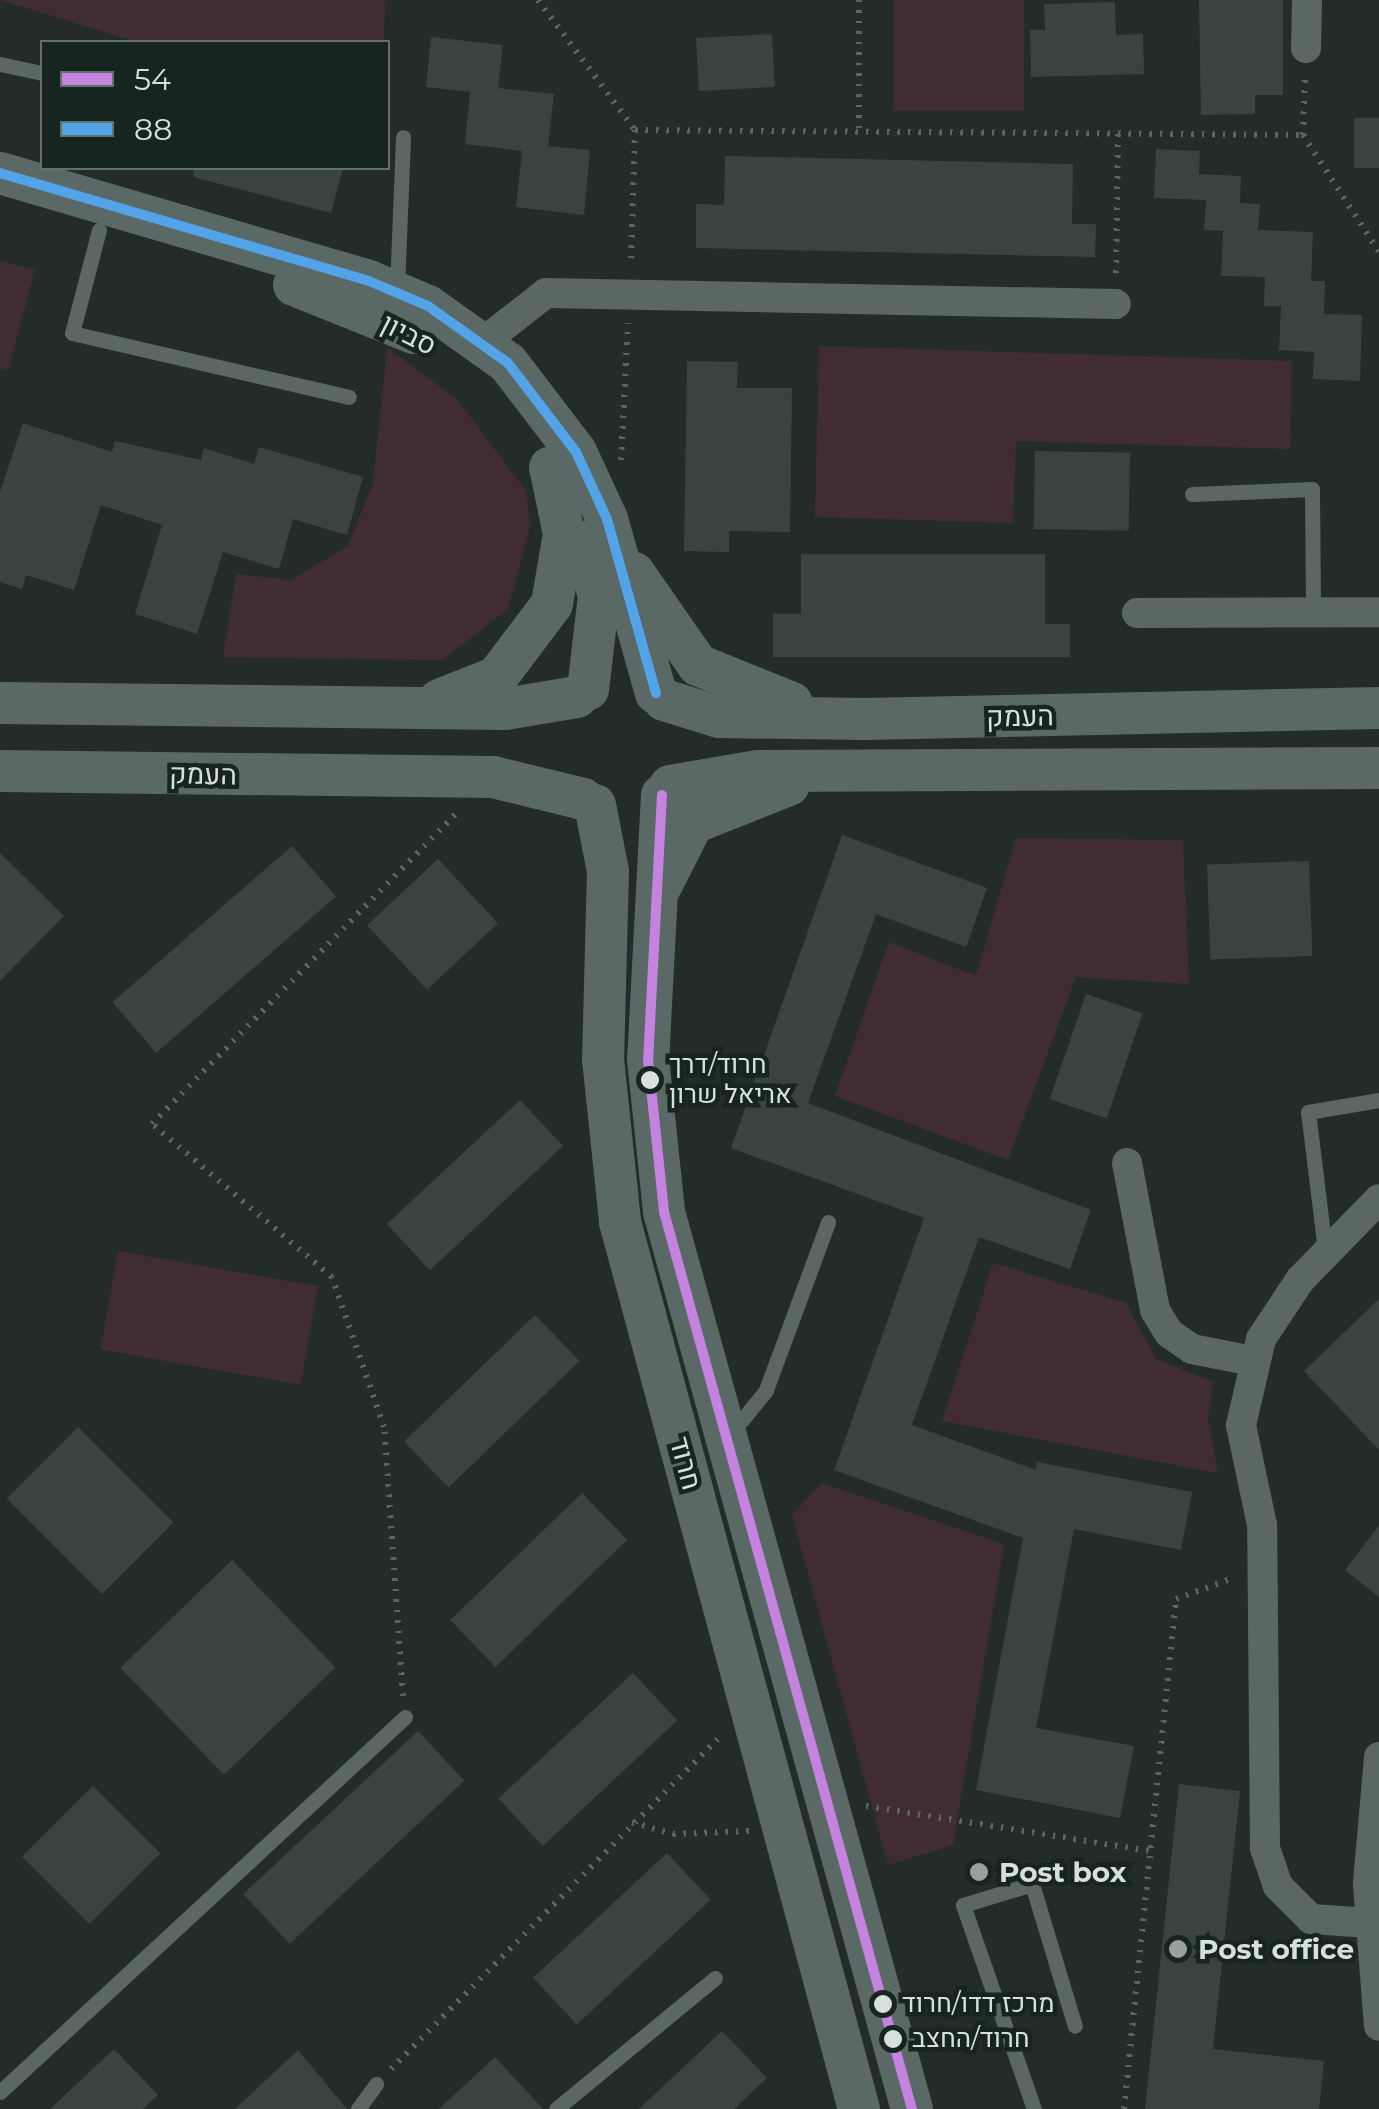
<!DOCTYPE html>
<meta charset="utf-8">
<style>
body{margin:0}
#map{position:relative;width:1379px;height:2109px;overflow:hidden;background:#242c2a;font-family:Montserrat,Heebo,sans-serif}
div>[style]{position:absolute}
.green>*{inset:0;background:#412c35;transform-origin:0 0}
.building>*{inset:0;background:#394442;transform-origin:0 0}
.path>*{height:6px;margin-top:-3px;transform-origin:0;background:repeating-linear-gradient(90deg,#5a6461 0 2.5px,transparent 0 10.5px)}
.lane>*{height:15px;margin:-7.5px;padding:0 7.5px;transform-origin:7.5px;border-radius:7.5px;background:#5a6764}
.street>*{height:30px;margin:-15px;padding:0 15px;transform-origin:15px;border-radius:15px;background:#5a6764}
.secondary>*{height:42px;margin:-21px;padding:0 21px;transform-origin:21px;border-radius:21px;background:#5a6966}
.bus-1>*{height:10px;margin:-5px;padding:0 5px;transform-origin:5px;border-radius:5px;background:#c483df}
.bus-2>*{height:10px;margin:-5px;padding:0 5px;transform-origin:5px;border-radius:5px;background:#53a3e8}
.dots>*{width:28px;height:28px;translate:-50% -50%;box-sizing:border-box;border:5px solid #172521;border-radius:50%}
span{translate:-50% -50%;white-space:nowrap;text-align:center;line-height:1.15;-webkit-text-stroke:9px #172521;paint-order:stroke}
.bus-label{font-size:26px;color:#d7e0dd}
.left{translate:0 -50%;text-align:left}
.street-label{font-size:28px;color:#d7e0dd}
.poi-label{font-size:28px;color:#d7e0dd;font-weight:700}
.legend{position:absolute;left:40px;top:40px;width:350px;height:130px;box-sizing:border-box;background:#172521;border:2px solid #64706c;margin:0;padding:12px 18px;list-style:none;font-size:30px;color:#d7e0dd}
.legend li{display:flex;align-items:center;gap:20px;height:50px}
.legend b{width:50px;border:2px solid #64706c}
</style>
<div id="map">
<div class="green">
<div style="clip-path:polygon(0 0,385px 0,384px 42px,137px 42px)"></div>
<div style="left:894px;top:0;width:130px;height:111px"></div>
<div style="clip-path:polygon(0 261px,35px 270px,8px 370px,0 368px)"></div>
<div style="clip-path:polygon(819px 346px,1292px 361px,1290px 449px,1016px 441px,1013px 523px,815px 517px)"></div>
<div style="clip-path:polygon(387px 348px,457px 399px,526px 491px,530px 526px,508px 609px,443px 660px,223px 657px,236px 574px,291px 580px,348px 546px,373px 484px)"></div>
<div style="clip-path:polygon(1016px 838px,1183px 840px,1189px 984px,1076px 977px,1008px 1160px,835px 1096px,889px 942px,976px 976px)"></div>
<div style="left:118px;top:1251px;width:203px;height:100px;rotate:10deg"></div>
<div style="clip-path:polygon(993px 1263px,1126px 1303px,1156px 1359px,1213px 1382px,1208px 1418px,1218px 1473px,942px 1421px)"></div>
<div style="clip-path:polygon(822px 1483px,1004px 1544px,953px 1845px,888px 1865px,792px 1515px)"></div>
</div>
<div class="building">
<div style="clip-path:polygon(1199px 0,1283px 0,1283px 95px,1255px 95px,1255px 114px,1201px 115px)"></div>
<div style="clip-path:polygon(1115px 2px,1116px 35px,1143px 34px,1144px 74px,1031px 77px,1030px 30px,1045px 30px,1044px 4px)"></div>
<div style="left:772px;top:34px;width:53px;height:76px;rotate:87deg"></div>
<div style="clip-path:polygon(431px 37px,503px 45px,498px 88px,554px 94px,548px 146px,590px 150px,584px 215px,516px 207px,522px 151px,465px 144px,470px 92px,426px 87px)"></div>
<div style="left:1354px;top:118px;width:25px;height:50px"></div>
<div style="clip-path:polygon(1156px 149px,1200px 151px,1199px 174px,1241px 176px,1240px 203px,1260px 204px,1258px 230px,1313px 232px,1311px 281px,1325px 281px,1324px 314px,1362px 315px,1360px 381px,1313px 379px,1314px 352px,1279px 350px,1281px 306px,1264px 306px,1265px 277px,1221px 276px,1223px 231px,1204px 230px,1206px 200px,1154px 198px)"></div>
<div style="clip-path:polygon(725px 156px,1073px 164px,1072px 224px,1096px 224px,1095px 257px,696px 248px,696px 204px,724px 205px)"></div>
<div style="clip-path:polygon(194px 168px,343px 168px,331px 213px,193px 177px)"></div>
<div style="clip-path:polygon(687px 361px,738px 362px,737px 388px,792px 388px,790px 532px,729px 531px,729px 552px,684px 551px)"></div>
<div style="clip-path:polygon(23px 423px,112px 452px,115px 441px,201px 460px,204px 448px,254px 464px,259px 447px,363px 477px,347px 535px,293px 519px,279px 569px,223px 552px,197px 634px,135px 614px,162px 525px,101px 505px,74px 590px,26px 575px,22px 589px,0 582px,0 492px)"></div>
<div style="left:1035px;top:451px;width:95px;height:78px;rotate:1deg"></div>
<div style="clip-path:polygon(801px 554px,1045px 554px,1045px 624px,1070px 624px,1070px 657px,773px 657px,773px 614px,801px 614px)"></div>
<div style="clip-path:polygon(842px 835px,987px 888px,966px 947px,876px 914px,808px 1103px,1091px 1210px,1070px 1269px,979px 1237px,912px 1425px,1036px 1470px,1037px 1462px,1192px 1492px,1181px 1550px,1074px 1529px,1036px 1728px,1134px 1746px,1120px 1818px,976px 1790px,1023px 1538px,834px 1470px,924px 1218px,731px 1148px)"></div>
<div style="left:292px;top:846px;width:67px;height:238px;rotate:49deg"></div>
<div style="clip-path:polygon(0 853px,64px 916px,0 981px)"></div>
<div style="left:438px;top:859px;width:88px;height:97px;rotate:47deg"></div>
<div style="left:1309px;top:861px;width:95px;height:102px;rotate:88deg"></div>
<div style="left:1086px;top:994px;width:60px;height:111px;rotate:19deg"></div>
<div style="left:520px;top:1100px;width:63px;height:182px;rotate:47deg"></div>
<div style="clip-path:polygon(1379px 1299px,1379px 1450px,1304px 1371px)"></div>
<div style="left:535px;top:1315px;width:64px;height:182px;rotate:46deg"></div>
<div style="left:78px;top:1427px;width:135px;height:101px;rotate:45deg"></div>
<div style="left:582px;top:1493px;width:65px;height:183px;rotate:46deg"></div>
<div style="clip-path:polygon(1379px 1525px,1379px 1597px,1345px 1570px)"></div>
<div style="left:232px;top:1560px;width:149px;height:155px;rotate:46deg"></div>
<div style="left:633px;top:1673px;width:65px;height:184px;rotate:47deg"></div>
<div style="left:418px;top:1731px;width:68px;height:239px;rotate:47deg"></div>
<div style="clip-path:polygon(1179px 1784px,1240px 1791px,1213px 2049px,1324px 2061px,1319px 2109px,1145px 2109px)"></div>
<div style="left:93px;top:1786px;width:95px;height:100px;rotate:45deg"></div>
<div style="left:667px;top:1853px;width:64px;height:183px;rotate:47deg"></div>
<div style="clip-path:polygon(722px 2031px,767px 2078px,734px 2109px,639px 2109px)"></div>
<div style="clip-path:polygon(114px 2049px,158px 2095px,143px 2109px,50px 2109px)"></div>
<div style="clip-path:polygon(298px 2050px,347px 2109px,235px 2109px)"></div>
<div style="clip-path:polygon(495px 2057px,543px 2109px,439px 2109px)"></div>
</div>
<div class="path">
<div style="left:538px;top:0;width:162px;rotate:53.3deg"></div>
<div style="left:635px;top:130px;width:136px;rotate:91.7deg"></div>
<div style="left:859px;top:0;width:131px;rotate:90deg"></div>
<div style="left:635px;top:130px;width:668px;rotate:0.43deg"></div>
<div style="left:1303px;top:135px;width:140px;rotate:57deg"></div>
<div style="left:1303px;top:135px;width:59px;rotate:-88.1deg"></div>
<div style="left:1116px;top:273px;width:140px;rotate:-89.2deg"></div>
<div style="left:621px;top:460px;width:137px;rotate:-87.1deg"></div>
<div style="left:403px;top:1696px;width:270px;rotate:-94deg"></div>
<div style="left:384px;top:1427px;width:159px;rotate:-109.1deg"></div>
<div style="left:332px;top:1277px;width:236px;rotate:-139.6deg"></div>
<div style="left:152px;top:1124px;width:433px;rotate:-45.6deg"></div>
<div style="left:866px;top:1806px;width:289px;rotate:9deg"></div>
<div style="left:632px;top:1822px;width:43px;rotate:16.3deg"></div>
<div style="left:673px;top:1834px;width:76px;rotate:-2.3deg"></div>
<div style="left:391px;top:2069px;width:467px;rotate:-45.3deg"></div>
<div style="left:1124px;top:2109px;width:513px;rotate:-84.18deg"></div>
<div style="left:1176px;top:1599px;width:61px;rotate:-20.2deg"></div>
</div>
<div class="lane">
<div style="left:0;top:64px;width:43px;rotate:12.1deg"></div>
<div style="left:99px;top:230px;width:106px;rotate:104.7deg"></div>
<div style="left:72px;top:333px;width:284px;rotate:13deg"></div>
<div style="left:397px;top:288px;width:151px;rotate:-87.7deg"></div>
<div style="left:1192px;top:494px;width:120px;rotate:-2.4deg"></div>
<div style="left:1312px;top:489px;width:123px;rotate:89.5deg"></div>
<div style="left:1325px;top:1250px;width:139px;rotate:-97deg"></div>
<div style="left:1308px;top:1112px;width:72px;rotate:-9.6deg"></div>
<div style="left:725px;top:1422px;width:17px;rotate:-7deg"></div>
<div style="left:742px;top:1420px;width:38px;rotate:-51deg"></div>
<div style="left:766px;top:1390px;width:179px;rotate:-69.7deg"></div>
<div style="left:0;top:2092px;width:552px;rotate:-42.8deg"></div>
<div style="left:358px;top:2109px;width:31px;rotate:-54deg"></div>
<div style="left:556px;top:2109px;width:206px;rotate:-39.5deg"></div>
<div style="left:1034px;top:2109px;width:216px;rotate:-109.2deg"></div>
<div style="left:963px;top:1905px;width:72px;rotate:-16.9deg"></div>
<div style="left:1032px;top:1884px;width:148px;rotate:73.2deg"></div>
</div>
<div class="street">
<div style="left:1306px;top:48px;width:48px;rotate:-88.8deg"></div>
<div style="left:482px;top:343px;width:81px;rotate:-38deg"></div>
<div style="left:546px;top:293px;width:570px;rotate:1.11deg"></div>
<div style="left:1137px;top:613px;width:242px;rotate:-0.2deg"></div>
<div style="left:1127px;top:1163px;width:150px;rotate:79.2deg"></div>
<div style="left:1155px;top:1310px;width:27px;rotate:59deg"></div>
<div style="left:1169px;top:1333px;width:28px;rotate:35deg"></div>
<div style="left:1192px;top:1349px;width:62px;rotate:11.1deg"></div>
<div style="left:1379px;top:1757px;width:127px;rotate:95deg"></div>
<div style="left:1368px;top:1884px;width:142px;rotate:85.6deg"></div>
<div style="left:1371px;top:1923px;width:60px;rotate:-176.2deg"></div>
<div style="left:1311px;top:1919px;width:47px;rotate:-135deg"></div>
<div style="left:1278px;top:1886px;width:39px;rotate:-109deg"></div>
<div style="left:1265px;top:1849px;width:324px;rotate:-90.5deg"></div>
<div style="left:1262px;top:1525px;width:102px;rotate:-101.9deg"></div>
<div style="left:1241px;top:1425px;width:88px;rotate:-76.9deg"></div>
<div style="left:1261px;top:1339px;width:71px;rotate:-56.5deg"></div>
<div style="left:1300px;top:1280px;width:113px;rotate:-45.7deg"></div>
</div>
<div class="secondary">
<div style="left:0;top:173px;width:384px;rotate:16.3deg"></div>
<div style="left:369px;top:281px;width:64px;rotate:23deg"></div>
<div style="left:428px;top:306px;width:98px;rotate:35.5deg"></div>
<div style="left:508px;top:363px;width:112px;rotate:52.6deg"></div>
<div style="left:576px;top:452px;width:74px;rotate:65.2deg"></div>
<div style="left:607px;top:519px;width:181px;rotate:74.3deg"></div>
<div style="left:294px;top:285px;width:129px;rotate:21.8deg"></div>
<div style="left:584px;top:542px;width:56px;rotate:74.5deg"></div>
<div style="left:599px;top:596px;width:94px;rotate:96.7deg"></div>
<div style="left:634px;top:573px;width:112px;rotate:55.2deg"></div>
<div style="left:698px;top:665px;width:101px;rotate:22deg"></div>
<div style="left:439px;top:700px;width:62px;rotate:-21.6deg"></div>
<div style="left:497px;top:677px;width:91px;rotate:-53deg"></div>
<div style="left:552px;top:604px;width:71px;rotate:-80.3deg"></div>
<div style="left:564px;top:534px;width:68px;rotate:-101.8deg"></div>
<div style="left:664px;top:700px;width:58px;rotate:17.2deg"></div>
<div style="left:719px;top:717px;width:146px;rotate:0.8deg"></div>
<div style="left:865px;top:719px;width:514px;rotate:-1.23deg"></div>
<div style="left:0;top:703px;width:505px;rotate:0.68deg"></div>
<div style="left:505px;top:709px;width:73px;rotate:-9.5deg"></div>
<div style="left:0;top:771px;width:493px;rotate:0.7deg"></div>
<div style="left:493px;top:777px;width:93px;rotate:13.7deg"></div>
<div style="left:670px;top:786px;width:89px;rotate:-9.7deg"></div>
<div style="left:758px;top:771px;width:621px;rotate:-0.28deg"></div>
<div style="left:662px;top:795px;width:264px;rotate:93deg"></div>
<div style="left:648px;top:1059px;width:154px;rotate:84deg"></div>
<div style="left:664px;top:1212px;width:931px;rotate:74.55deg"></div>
<div style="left:595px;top:805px;width:67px;rotate:78.9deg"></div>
<div style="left:608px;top:871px;width:188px;rotate:91.5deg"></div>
<div style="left:603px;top:1059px;width:164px;rotate:84deg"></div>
<div style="left:620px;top:1222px;width:919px;rotate:74.92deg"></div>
<div style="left:662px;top:884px;width:68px;rotate:-63.1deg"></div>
<div style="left:693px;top:823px;width:103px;rotate:-21.6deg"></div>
</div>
<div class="bus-1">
<div style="left:662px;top:795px;width:264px;rotate:93deg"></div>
<div style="left:648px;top:1059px;width:154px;rotate:84deg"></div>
<div style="left:664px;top:1212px;width:931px;rotate:74.55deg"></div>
</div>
<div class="bus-2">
<div style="left:0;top:173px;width:384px;rotate:16.3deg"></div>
<div style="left:369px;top:281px;width:64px;rotate:23deg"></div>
<div style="left:428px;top:306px;width:98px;rotate:35.5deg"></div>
<div style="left:508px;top:363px;width:112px;rotate:52.6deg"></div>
<div style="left:576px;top:452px;width:74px;rotate:65.2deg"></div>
<div style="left:607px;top:519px;width:181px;rotate:74.3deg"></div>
</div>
<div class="dots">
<div style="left:650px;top:1080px;background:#d7e0dd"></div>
<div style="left:979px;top:1872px;background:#98a19e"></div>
<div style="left:1178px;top:1949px;background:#98a19e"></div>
<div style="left:883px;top:2004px;background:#d7e0dd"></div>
<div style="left:893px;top:2039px;background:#d7e0dd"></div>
</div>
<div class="bus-label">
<span class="left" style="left:669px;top:1080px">חרוד/דרך<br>אריאל שרון</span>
<span class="left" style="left:902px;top:2004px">מרכז דדו/חרוד</span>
<span class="left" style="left:912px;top:2039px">חרוד/החצב</span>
</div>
<div class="street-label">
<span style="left:409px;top:334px;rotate:27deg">סביון</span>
<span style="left:1020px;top:716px;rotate:-1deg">העמק</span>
<span style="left:203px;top:774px;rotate:1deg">העמק</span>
<span style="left:686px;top:1463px;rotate:75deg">חרוד</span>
</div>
<div class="poi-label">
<span class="left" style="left:999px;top:1872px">Post box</span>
<span class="left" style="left:1198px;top:1949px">Post office</span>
</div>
<ul class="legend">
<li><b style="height:12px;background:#c483df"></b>54</li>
<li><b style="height:12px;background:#53a3e8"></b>88</li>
</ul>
</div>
